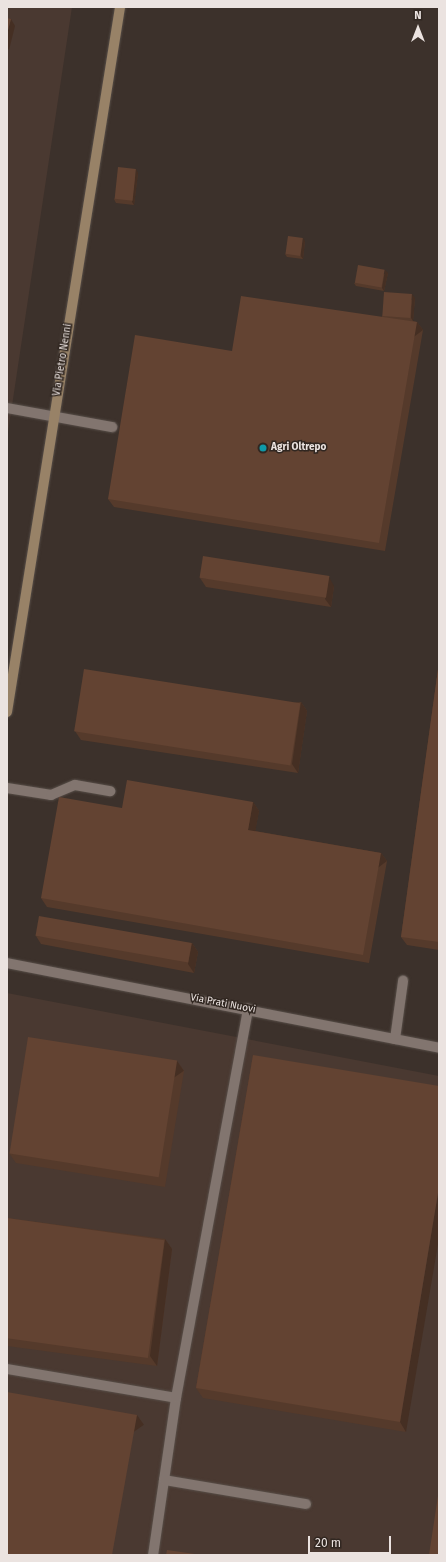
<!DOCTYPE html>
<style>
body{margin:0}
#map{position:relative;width:446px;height:1562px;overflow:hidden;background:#3c312b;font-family:"Fira Sans",sans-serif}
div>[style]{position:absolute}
.built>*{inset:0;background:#4a3931}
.roads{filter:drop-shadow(0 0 1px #574e48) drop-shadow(0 0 1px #574e48)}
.lane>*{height:10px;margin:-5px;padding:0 5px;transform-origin:5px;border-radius:5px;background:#82756f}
.street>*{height:10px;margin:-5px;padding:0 5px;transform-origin:5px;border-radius:5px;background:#82756f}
.secondary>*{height:10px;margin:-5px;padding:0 5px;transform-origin:5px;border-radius:5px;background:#988267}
.wall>*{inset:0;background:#553a2b}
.shaded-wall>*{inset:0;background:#452f23;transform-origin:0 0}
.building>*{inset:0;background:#634332;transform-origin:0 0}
.dots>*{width:11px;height:11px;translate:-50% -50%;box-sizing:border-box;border:2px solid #312721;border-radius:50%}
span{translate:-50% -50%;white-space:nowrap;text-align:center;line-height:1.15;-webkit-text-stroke:3px #312721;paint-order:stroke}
.street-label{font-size:10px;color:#ebe3e0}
.poi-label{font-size:10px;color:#ebe3e0;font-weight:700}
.left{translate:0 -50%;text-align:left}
.frame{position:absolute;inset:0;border:8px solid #ebe3e0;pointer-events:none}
.north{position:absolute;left:398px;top:8px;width:40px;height:40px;-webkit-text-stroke:3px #312721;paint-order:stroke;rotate:0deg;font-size:11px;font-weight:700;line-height:16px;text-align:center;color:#ebe3e0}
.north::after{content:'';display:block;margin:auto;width:14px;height:18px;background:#ebe3e0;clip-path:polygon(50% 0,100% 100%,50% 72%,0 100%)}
.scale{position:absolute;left:308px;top:1536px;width:83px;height:18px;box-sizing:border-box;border:2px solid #ebe3e0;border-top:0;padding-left:5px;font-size:12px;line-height:14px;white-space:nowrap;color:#ebe3e0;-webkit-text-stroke:3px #312721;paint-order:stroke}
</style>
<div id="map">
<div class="built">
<div style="clip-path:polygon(7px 7px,72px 7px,7px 439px)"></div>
<div style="clip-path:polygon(7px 993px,439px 1076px,439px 1555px,7px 1555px)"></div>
</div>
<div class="roads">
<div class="lane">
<div style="left:7px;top:408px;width:107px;rotate:10.3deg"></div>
<div style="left:7px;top:788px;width:45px;rotate:9deg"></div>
<div style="left:51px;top:795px;width:26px;rotate:-23deg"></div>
<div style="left:75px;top:785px;width:36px;rotate:10deg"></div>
<div style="left:395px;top:1039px;width:59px;rotate:-82.1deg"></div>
<div style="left:7px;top:1369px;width:171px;rotate:9.7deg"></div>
<div style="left:176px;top:1398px;width:159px;rotate:98.3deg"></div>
<div style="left:176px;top:1398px;width:396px;rotate:-79.5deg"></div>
<div style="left:164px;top:1480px;width:144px;rotate:9.6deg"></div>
</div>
<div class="street">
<div style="left:7px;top:963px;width:440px;rotate:11.1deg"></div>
</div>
<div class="secondary">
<div style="left:7px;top:712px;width:714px;rotate:-80.89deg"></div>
</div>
</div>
<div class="wall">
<div style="clip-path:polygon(138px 173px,134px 205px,116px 203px,114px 199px)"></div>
<div style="clip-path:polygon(305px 241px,303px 259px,287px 257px,285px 254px)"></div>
<div style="clip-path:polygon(388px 273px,384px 291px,356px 286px,354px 283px)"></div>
<div style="clip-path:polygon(415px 298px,413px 321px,417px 322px,423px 330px,385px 551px,114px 507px,108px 499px,232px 351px,382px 317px,382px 316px)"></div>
<div style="clip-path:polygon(200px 578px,334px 586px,331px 607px,206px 587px)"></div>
<div style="clip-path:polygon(439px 662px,439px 950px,407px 945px,401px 937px)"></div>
<div style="clip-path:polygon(301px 702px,307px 711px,298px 773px,81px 740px,75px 731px)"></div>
<div style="clip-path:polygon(253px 802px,259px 811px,255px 831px,381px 853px,387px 861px,369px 963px,47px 907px,41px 898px,122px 808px)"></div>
<div style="clip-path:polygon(36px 936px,192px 943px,198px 952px,194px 973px,41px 944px)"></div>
<div style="clip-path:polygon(253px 1055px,406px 1432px,203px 1398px,196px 1388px)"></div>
<div style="clip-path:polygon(177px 1061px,184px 1071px,165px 1187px,16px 1163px,9px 1153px)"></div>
<div style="clip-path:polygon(7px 1218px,165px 1239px,172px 1249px,157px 1366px,7px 1346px)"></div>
</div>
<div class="shaded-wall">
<div style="clip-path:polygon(11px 19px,15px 26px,9px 50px,7px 47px,7px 34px)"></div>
<div style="clip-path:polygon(136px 169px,138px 173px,134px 205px,132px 202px)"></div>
<div style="clip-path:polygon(303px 238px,305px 241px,303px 259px,300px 255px)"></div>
<div style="clip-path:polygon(385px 270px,388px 273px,384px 291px,382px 288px)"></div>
<div style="clip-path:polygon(412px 294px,415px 298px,413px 321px,411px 318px)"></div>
<div style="left:417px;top:322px;width:10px;height:224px;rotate:53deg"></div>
<div style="clip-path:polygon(329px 577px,334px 586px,331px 607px,325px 599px)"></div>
<div style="clip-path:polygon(301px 702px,307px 711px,298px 773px,292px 764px)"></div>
<div style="clip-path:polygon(253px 802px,259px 811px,254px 838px,248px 830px)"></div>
<div style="left:381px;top:853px;width:10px;height:104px;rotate:53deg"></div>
<div style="clip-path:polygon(192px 943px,198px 952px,194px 973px,188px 964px)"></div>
<div style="left:177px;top:1061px;width:12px;height:118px;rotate:55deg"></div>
<div style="clip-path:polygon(439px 1187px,439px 1238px,406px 1432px,400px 1422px)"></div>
<div style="clip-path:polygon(165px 1239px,172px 1249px,157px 1366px,150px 1356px)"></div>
<div style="left:137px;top:1415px;width:12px;height:142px;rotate:55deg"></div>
</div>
<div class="building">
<div style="clip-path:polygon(7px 18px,11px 19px,7px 34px)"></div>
<div style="left:118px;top:167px;width:18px;height:32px;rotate:6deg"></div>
<div style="left:288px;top:236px;width:15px;height:18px;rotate:8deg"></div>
<div style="left:358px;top:265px;width:27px;height:18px;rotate:10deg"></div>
<div style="left:384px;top:292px;width:28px;height:24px;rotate:4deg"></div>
<div style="clip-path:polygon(241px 296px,417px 322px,379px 543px,108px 499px,135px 335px,232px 351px)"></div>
<div style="left:203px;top:556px;width:128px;height:22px;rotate:9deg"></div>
<div style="clip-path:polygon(439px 662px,439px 942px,401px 937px)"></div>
<div style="left:84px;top:669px;width:219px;height:63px;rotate:9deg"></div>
<div style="clip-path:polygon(127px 780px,253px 802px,248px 830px,381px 853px,363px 955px,41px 898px,59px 797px,122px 808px)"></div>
<div style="left:39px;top:916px;width:155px;height:20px;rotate:10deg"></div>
<div style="left:28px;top:1037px;width:151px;height:118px;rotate:9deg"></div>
<div style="clip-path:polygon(253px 1055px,439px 1086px,439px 1187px,400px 1422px,196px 1388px)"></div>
<div style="left:7px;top:1218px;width:159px;height:119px;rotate:8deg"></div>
<div style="clip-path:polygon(7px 1392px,137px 1415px,112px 1555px,7px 1555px)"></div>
<div style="clip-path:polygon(439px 1489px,439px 1555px,429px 1555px)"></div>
<div style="clip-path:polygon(167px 1550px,202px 1555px,166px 1555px)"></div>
</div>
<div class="dots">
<div style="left:263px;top:448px;background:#0f9aa8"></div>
</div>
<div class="street-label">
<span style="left:63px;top:360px;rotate:-81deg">Via Pietro Nenni</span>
<span style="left:223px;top:1004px;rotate:11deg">Via Prati Nuovi</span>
</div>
<div class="poi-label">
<span class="left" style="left:271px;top:448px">Agri Oltrepo</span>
</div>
<div class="frame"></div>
<div class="north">N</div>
<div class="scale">20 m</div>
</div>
